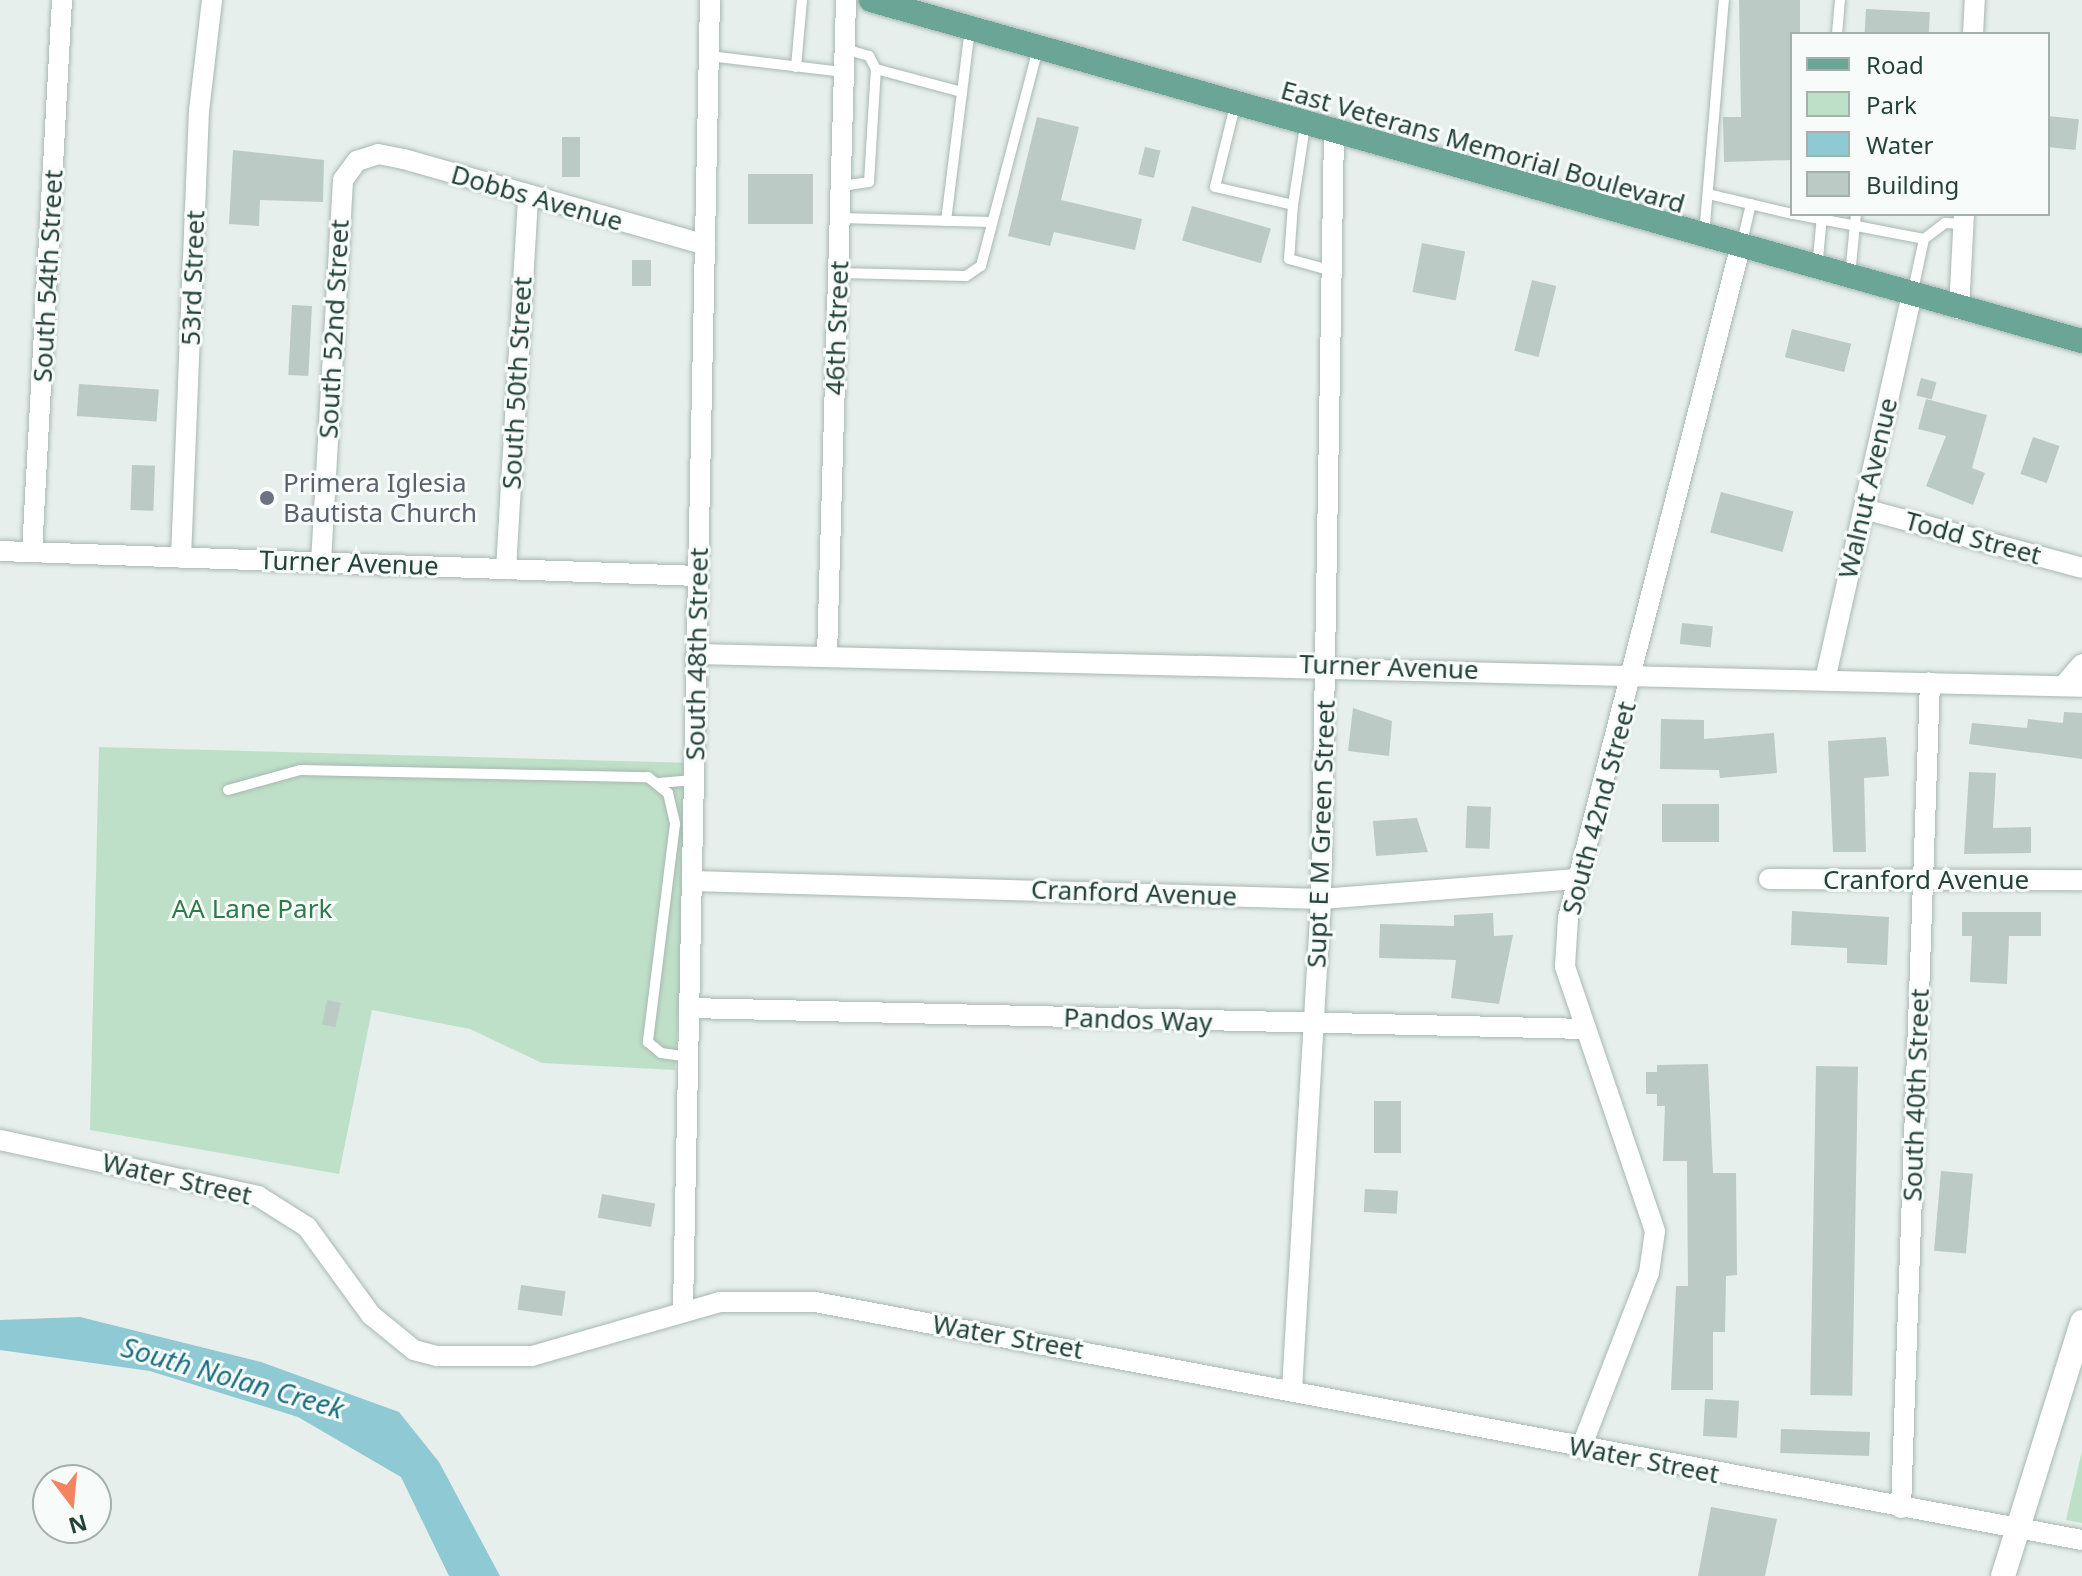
<!DOCTYPE html>
<style>
body{margin:0}
#map{position:relative;width:2082px;height:1576px;overflow:hidden;background:#e6efeb;font-family:"Noto Sans",sans-serif}
div>[style]{position:absolute}
.green>*{inset:0;background:#bfe0c8}
.water>*{inset:0;background:#8ec9d4}
.building>*{inset:0;background:#bbcac4;transform-origin:0 0}
.roads{filter:drop-shadow(0 0 2px #a8b8b2) drop-shadow(0 0 2px #a8b8b2)}
.lane>*{height:10px;margin:-5px;padding:0 5px;transform-origin:5px;border-radius:5px;background:#fff}
.street>*{height:20px;margin:-10px;padding:0 10px;transform-origin:10px;border-radius:10px;background:#fff}
.secondary>*{height:24px;margin:-12px;padding:0 12px;transform-origin:12px;border-radius:12px;background:#fff}
.primary>*{height:24px;margin:-12px;padding:0 12px;transform-origin:12px;border-radius:12px;background:#6aa596}
.dots>*{width:22px;height:22px;translate:-50% -50%;box-sizing:border-box;border:4px solid #f7fbf9;border-radius:50%}
span{translate:-50% -50%;white-space:nowrap;text-align:center;line-height:1.15;-webkit-text-stroke:6px #f7fbf9;paint-order:stroke}
.street-label{font-size:26px;color:#24423a}
.worship-label{font-size:26px;color:#5b616d}
.left{translate:0 -50%;text-align:left}
.park-label{font-size:26px;color:#2d7a4b}
.water-label{font-size:28px;color:#1c6f80;font-style:italic}
.legend{position:absolute;left:1790px;top:32px;width:260px;height:184px;box-sizing:border-box;background:#f7fbf9;border:2px solid #a3b1ad;margin:0;padding:10px 14px;list-style:none;font-size:24px;color:#24423a}
.legend li{display:flex;align-items:center;gap:16px;height:40px}
.legend b{width:40px;border:2px solid #a3b1ad}
.north{position:absolute;left:32px;top:1464px;width:80px;height:80px;box-sizing:border-box;background:#f7fbf9;border:2px solid #a3b1ad;border-radius:50%;rotate:164deg;font-size:22px;font-weight:700;line-height:32px;text-align:center;color:#24423a}
.north::after{content:'';display:block;margin:auto;width:28px;height:36px;background:#f4845f;clip-path:polygon(50% 0,100% 100%,50% 72%,0 100%)}
</style>
<div id="map">
<div class="green">
<div style="clip-path:polygon(99px 747px,694px 763px,675px 1070px,542px 1063px,470px 1029px,372px 1010px,339px 1174px,90px 1130px)"></div>
<div style="clip-path:polygon(2082px 1451px,2082px 1523px,2066px 1520px)"></div>
</div>
<div class="water">
<div style="clip-path:polygon(80px 1317px,261px 1362px,399px 1412px,439px 1462px,500px 1576px,449px 1576px,401px 1477px,298px 1417px,150px 1371px,0 1350px,0 1320px)"></div>
</div>
<div class="building">
<div style="clip-path:polygon(1739px 0,1800px 0,1800px 34px,1792px 34px,1792px 160px,1724px 162px,1723px 117px,1741px 117px)"></div>
<div style="left:1866px;top:9px;width:64px;height:25px;rotate:3deg"></div>
<div style="left:2048px;top:116px;width:31px;height:31px;rotate:6deg"></div>
<div style="clip-path:polygon(1037px 117px,1079px 127px,1061px 200px,1142px 219px,1135px 250px,1054px 232px,1050px 246px,1008px 236px)"></div>
<div style="left:562px;top:137px;width:18px;height:40px"></div>
<div style="left:1145px;top:147px;width:16px;height:28px;rotate:14deg"></div>
<div style="clip-path:polygon(233px 150px,324px 160px,323px 202px,260px 200px,259px 226px,229px 224px)"></div>
<div style="left:748px;top:174px;width:65px;height:50px"></div>
<div style="left:1192px;top:206px;width:82px;height:36px;rotate:16deg"></div>
<div style="left:1422px;top:243px;width:44px;height:50px;rotate:11deg"></div>
<div style="left:632px;top:260px;width:19px;height:26px"></div>
<div style="left:1532px;top:280px;width:25px;height:73px;rotate:14deg"></div>
<div style="left:292px;top:305px;width:20px;height:70px;rotate:3deg"></div>
<div style="left:1792px;top:329px;width:61px;height:29px;rotate:14deg"></div>
<div style="left:1921px;top:378px;width:16px;height:18px;rotate:15deg"></div>
<div style="left:79px;top:384px;width:80px;height:32px;rotate:4deg"></div>
<div style="clip-path:polygon(1926px 399px,1987px 415px,1972px 468px,1985px 473px,1973px 505px,1926px 486px,1946px 436px,1918px 429px)"></div>
<div style="left:2033px;top:437px;width:28px;height:39px;rotate:19deg"></div>
<div style="left:132px;top:465px;width:23px;height:45px;rotate:2deg"></div>
<div style="left:1721px;top:492px;width:75px;height:42px;rotate:15deg"></div>
<div style="left:1682px;top:623px;width:31px;height:21px;rotate:6deg"></div>
<div style="clip-path:polygon(1353px 708px,1392px 721px,1389px 756px,1348px 751px)"></div>
<div style="clip-path:polygon(2064px 712px,2082px 713px,2082px 759px,1969px 744px,1972px 723px,2027px 728px,2028px 719px,2063px 723px)"></div>
<div style="clip-path:polygon(1661px 719px,1704px 720px,1704px 739px,1774px 733px,1777px 773px,1720px 778px,1719px 770px,1660px 769px)"></div>
<div style="clip-path:polygon(1886px 737px,1889px 776px,1864px 778px,1866px 852px,1833px 852px,1828px 741px)"></div>
<div style="clip-path:polygon(1969px 772px,1996px 773px,1993px 828px,2031px 827px,2031px 853px,1964px 854px)"></div>
<div style="left:1662px;top:804px;width:57px;height:38px"></div>
<div style="left:1467px;top:806px;width:24px;height:42px;rotate:2deg"></div>
<div style="clip-path:polygon(1417px 818px,1428px 852px,1376px 856px,1373px 821px)"></div>
<div style="clip-path:polygon(1792px 911px,1889px 917px,1887px 965px,1847px 963px,1847px 948px,1791px 945px)"></div>
<div style="clip-path:polygon(1962px 912px,2041px 912px,2041px 936px,2009px 936px,2007px 984px,1970px 982px,1972px 936px,1962px 936px)"></div>
<div style="clip-path:polygon(1493px 913px,1494px 936px,1513px 935px,1499px 1004px,1451px 998px,1456px 960px,1379px 958px,1380px 924px,1454px 926px,1454px 915px)"></div>
<div style="left:327px;top:1000px;width:14px;height:25px;rotate:12deg"></div>
<div style="clip-path:polygon(1708px 1064px,1713px 1173px,1736px 1173px,1737px 1275px,1726px 1276px,1725px 1332px,1713px 1332px,1713px 1390px,1671px 1390px,1676px 1286px,1688px 1286px,1687px 1161px,1663px 1161px,1665px 1106px,1657px 1106px,1657px 1094px,1646px 1094px,1646px 1072px,1657px 1072px,1657px 1065px)"></div>
<div style="left:1816px;top:1066px;width:42px;height:329px;rotate:1deg"></div>
<div style="left:1374px;top:1101px;width:27px;height:52px"></div>
<div style="left:1941px;top:1171px;width:32px;height:80px;rotate:5deg"></div>
<div style="left:1365px;top:1189px;width:33px;height:23px;rotate:3deg"></div>
<div style="left:602px;top:1194px;width:54px;height:24px;rotate:10deg"></div>
<div style="left:521px;top:1285px;width:45px;height:25px;rotate:8deg"></div>
<div style="left:1705px;top:1399px;width:34px;height:37px;rotate:3deg"></div>
<div style="left:1781px;top:1429px;width:89px;height:24px;rotate:2deg"></div>
<div style="clip-path:polygon(1711px 1507px,1777px 1519px,1765px 1576px,1698px 1576px)"></div>
</div>
<div class="roads">
<div class="lane">
<div style="left:1837px;top:34px;width:34px;rotate:-85deg"></div>
<div style="left:709px;top:56px;width:136px;rotate:6.8deg"></div>
<div style="left:796px;top:67px;width:67px;rotate:-84.9deg"></div>
<div style="left:876px;top:69px;width:89px;rotate:15deg"></div>
<div style="left:1235px;top:106px;width:83px;rotate:103.9deg"></div>
<div style="left:1215px;top:187px;width:80px;rotate:13deg"></div>
<div style="left:1293px;top:205px;width:80px;rotate:-81.4deg"></div>
<div style="left:841px;top:186px;width:28px;rotate:-8deg"></div>
<div style="left:869px;top:182px;width:113px;rotate:-86.5deg"></div>
<div style="left:876px;top:69px;width:15px;rotate:-118deg"></div>
<div style="left:869px;top:56px;width:25px;rotate:-164deg"></div>
<div style="left:1708px;top:194px;width:86px;rotate:13.4deg"></div>
<div style="left:1293px;top:205px;width:54px;rotate:94.2deg"></div>
<div style="left:1289px;top:259px;width:41px;rotate:15.4deg"></div>
<div style="left:1794px;top:214px;width:132px;rotate:10.9deg"></div>
<div style="left:840px;top:218px;width:152px;rotate:1.5deg"></div>
<div style="left:946px;top:221px;width:193px;rotate:-82.9deg"></div>
<div style="left:1704px;top:236px;width:237px;rotate:-85.2deg"></div>
<div style="left:1741px;top:246px;width:43px;rotate:-76.6deg"></div>
<div style="left:1817px;top:268px;width:52px;rotate:-84.5deg"></div>
<div style="left:838px;top:273px;width:128px;rotate:1.3deg"></div>
<div style="left:966px;top:276px;width:18px;rotate:-34deg"></div>
<div style="left:981px;top:266px;width:224px;rotate:-75.3deg"></div>
<div style="left:1850px;top:276px;width:62px;rotate:-84.5deg"></div>
<div style="left:1912px;top:295px;width:57px;rotate:-77.9deg"></div>
<div style="left:1924px;top:239px;width:26px;rotate:-37deg"></div>
<div style="left:1945px;top:223px;width:18px;rotate:3deg"></div>
<div style="left:658px;top:783px;width:36px;rotate:-5deg"></div>
<div style="left:228px;top:790px;width:75px;rotate:-15.5deg"></div>
<div style="left:300px;top:770px;width:348px;rotate:1.2deg"></div>
<div style="left:648px;top:777px;width:26px;rotate:39deg"></div>
<div style="left:668px;top:793px;width:32px;rotate:77deg"></div>
<div style="left:675px;top:824px;width:220px;rotate:97.1deg"></div>
<div style="left:648px;top:1042px;width:17px;rotate:40deg"></div>
<div style="left:661px;top:1053px;width:28px;rotate:8deg"></div>
</div>
<div class="street">
<div style="left:1973px;top:34px;width:34px;rotate:-87deg"></div>
<div style="left:1959px;top:309px;width:95px;rotate:-87deg"></div>
<div style="left:1864px;top:509px;width:226px;rotate:15.1deg"></div>
<div style="left:0;top:551px;width:698px;rotate:2.05deg"></div>
<div style="left:32px;top:552px;width:553px;rotate:-86.89deg"></div>
<div style="left:181px;top:558px;width:447px;rotate:-87.7deg"></div>
<div style="left:199px;top:111px;width:112px;rotate:-83.3deg"></div>
<div style="left:321px;top:562px;width:383px;rotate:-86.7deg"></div>
<div style="left:343px;top:180px;width:24px;rotate:-54deg"></div>
<div style="left:357px;top:161px;width:22px;rotate:-18deg"></div>
<div style="left:378px;top:154px;width:26px;rotate:11deg"></div>
<div style="left:404px;top:159px;width:313px;rotate:15.9deg"></div>
<div style="left:506px;top:569px;width:372px;rotate:-86.6deg"></div>
<div style="left:697px;top:654px;width:1385px;rotate:1.36deg"></div>
<div style="left:827px;top:657px;width:657px;rotate:-88.34deg"></div>
<div style="left:1825px;top:680px;width:393px;rotate:-77.3deg"></div>
<div style="left:2063px;top:686px;width:29px;rotate:-49deg"></div>
<div style="left:1769px;top:879px;width:313px;rotate:0.2deg"></div>
<div style="left:692px;top:881px;width:629px;rotate:1.64deg"></div>
<div style="left:1321px;top:899px;width:256px;rotate:-4.5deg"></div>
<div style="left:689px;top:1008px;width:897px;rotate:1.34deg"></div>
<div style="left:0;top:1140px;width:264px;rotate:12.2deg"></div>
<div style="left:258px;top:1196px;width:58px;rotate:32.3deg"></div>
<div style="left:307px;top:1227px;width:109px;rotate:54deg"></div>
<div style="left:371px;top:1315px;width:55px;rotate:39.1deg"></div>
<div style="left:414px;top:1350px;width:24px;rotate:15deg"></div>
<div style="left:437px;top:1356px;width:95px"></div>
<div style="left:532px;top:1356px;width:196px;rotate:-16deg"></div>
<div style="left:720px;top:1302px;width:95px"></div>
<div style="left:815px;top:1302px;width:1289px;rotate:10.64deg"></div>
<div style="left:683px;top:1309px;width:1309px;rotate:-88.82deg"></div>
<div style="left:1292px;top:1389px;width:491px;rotate:-86.6deg"></div>
<div style="left:1321px;top:899px;width:764px;rotate:-89.03deg"></div>
<div style="left:1581px;top:1448px;width:188px;rotate:-68.8deg"></div>
<div style="left:1649px;top:1273px;width:42px;rotate:-81.9deg"></div>
<div style="left:1655px;top:1231px;width:280px;rotate:-108.8deg"></div>
<div style="left:1565px;top:966px;width:48px;rotate:-86.4deg"></div>
<div style="left:1568px;top:918px;width:692px;rotate:-75.6deg"></div>
<div style="left:1901px;top:1508px;width:826px;rotate:-87.99deg"></div>
</div>
<div class="secondary">
<div style="left:2003px;top:1576px;width:266px;rotate:-72.7deg"></div>
</div>
<div class="primary">
<div style="left:871px;top:0;width:1258px;rotate:15.73deg"></div>
</div>
</div>
<div class="dots">
<div style="left:267px;top:498px;background:#6b7280"></div>
</div>
<div class="street-label">
<span style="left:1483px;top:147px;rotate:16deg">East Veterans Memorial Boulevard</span>
<span style="left:537px;top:198px;rotate:16deg">Dobbs Avenue</span>
<span style="left:48px;top:276px;rotate:-87deg">South 54th Street</span>
<span style="left:193px;top:278px;rotate:-88deg">53rd Street</span>
<span style="left:837px;top:328px;rotate:-88deg">46th Street</span>
<span style="left:334px;top:329px;rotate:-87deg">South 52nd Street</span>
<span style="left:517px;top:383px;rotate:-87deg">South 50th Street</span>
<span style="left:1868px;top:488px;rotate:-77deg">Walnut Avenue</span>
<span style="left:1973px;top:538px;rotate:15deg">Todd Street</span>
<span style="left:349px;top:563px;rotate:2deg">Turner Avenue</span>
<span style="left:697px;top:654px;rotate:-89deg">South 48th Street</span>
<span style="left:1389px;top:667px;rotate:2deg">Turner Avenue</span>
<span style="left:1599px;top:808px;rotate:-75deg">South 42nd Street</span>
<span style="left:1321px;top:834px;rotate:-88deg">Supt E M Green Street</span>
<span style="left:1926px;top:880px">Cranford Avenue</span>
<span style="left:1134px;top:893px;rotate:2deg">Cranford Avenue</span>
<span style="left:1138px;top:1020px;rotate:2deg">Pandos Way</span>
<span style="left:1916px;top:1095px;rotate:-88deg">South 40th Street</span>
<span style="left:177px;top:1179px;rotate:13deg">Water Street</span>
<span style="left:1008px;top:1337px;rotate:10deg">Water Street</span>
<span style="left:1644px;top:1460px;rotate:11deg">Water Street</span>
</div>
<div class="worship-label">
<span class="left" style="left:283px;top:498px">Primera Iglesia<br>Bautista Church</span>
</div>
<div class="park-label">
<span style="left:252px;top:909px">AA Lane Park</span>
</div>
<div class="water-label">
<span style="left:233px;top:1377px;rotate:16deg">South Nolan Creek</span>
</div>
<ul class="legend">
<li><b style="height:10px;background:#6aa596"></b>Road</li>
<li><b style="height:22px;background:#bfe0c8"></b>Park</li>
<li><b style="height:22px;background:#8ec9d4"></b>Water</li>
<li><b style="height:22px;background:#bbcac4"></b>Building</li>
</ul>
<div class="north">N</div>
</div>
